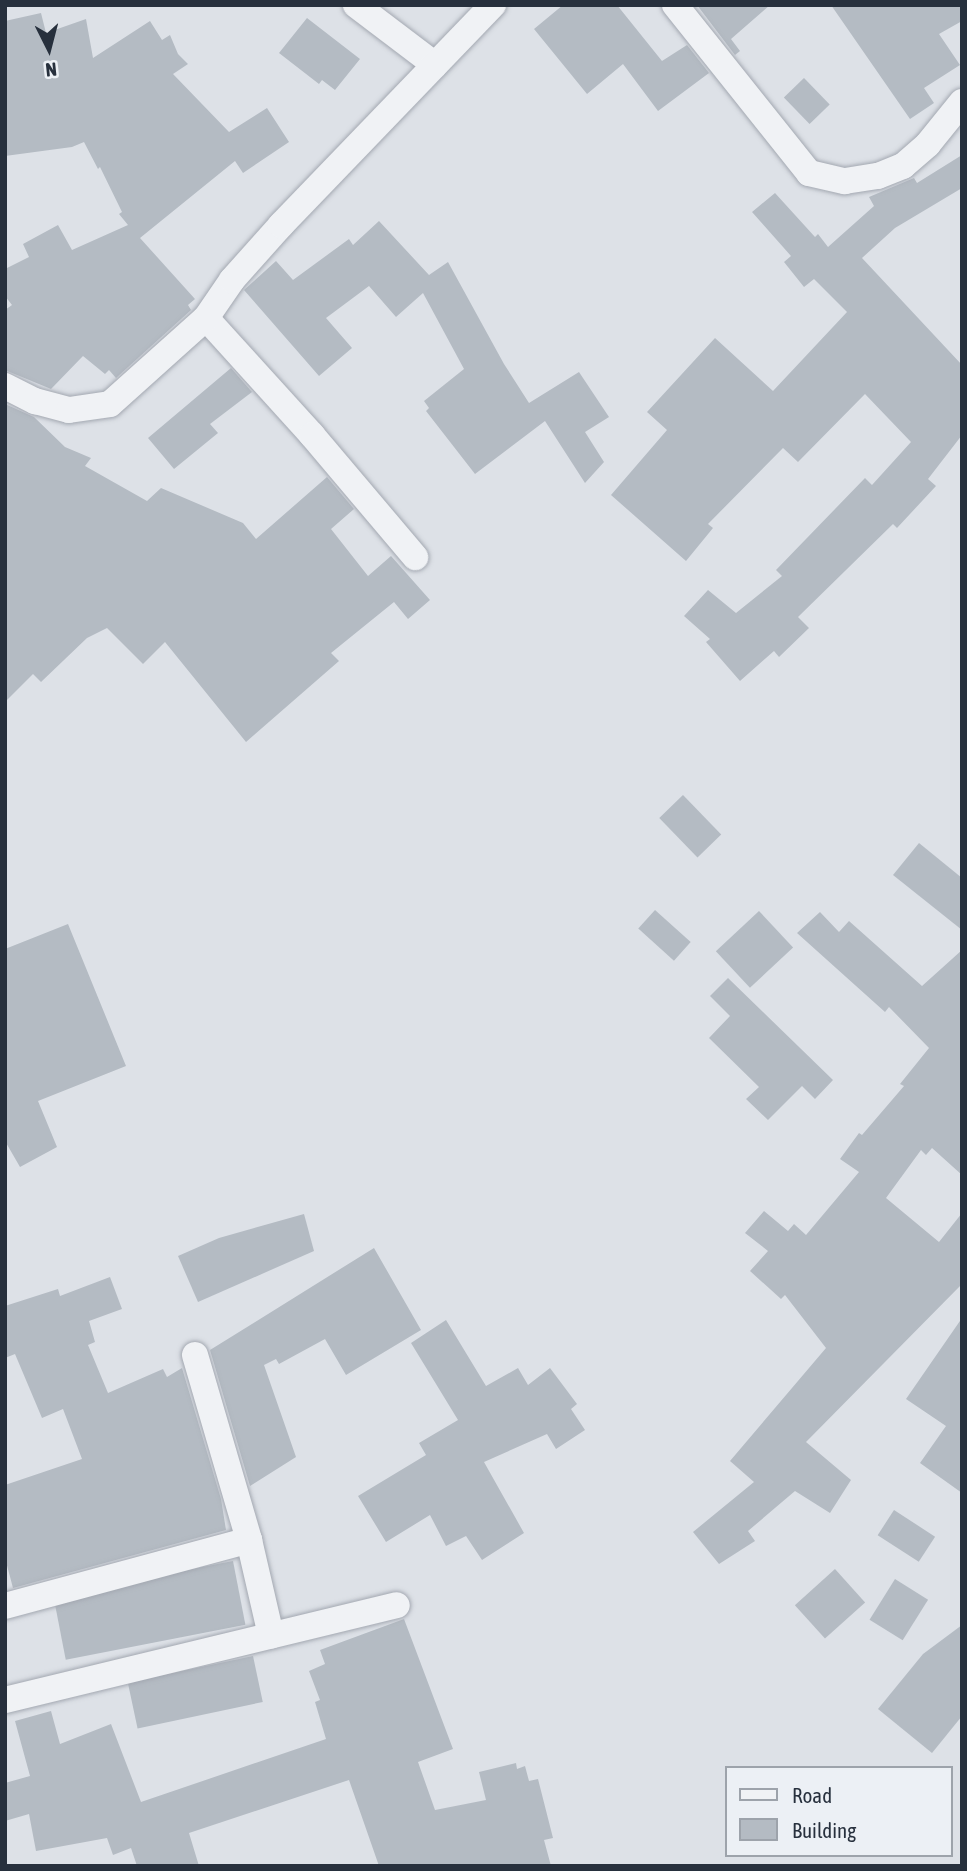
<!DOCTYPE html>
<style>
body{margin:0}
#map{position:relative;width:967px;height:1871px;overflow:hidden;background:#dde1e7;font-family:"Asap Condensed",sans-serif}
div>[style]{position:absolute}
.building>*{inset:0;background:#b4bbc3;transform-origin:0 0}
.roads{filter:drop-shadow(0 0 2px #a3a8b1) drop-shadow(0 0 2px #a3a8b1)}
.minor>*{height:26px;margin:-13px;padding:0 13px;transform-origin:13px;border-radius:13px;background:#f0f2f5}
span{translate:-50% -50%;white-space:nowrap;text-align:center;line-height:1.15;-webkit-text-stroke:5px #ecf0f5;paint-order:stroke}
.frame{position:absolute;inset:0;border:7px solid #27303d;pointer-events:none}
.legend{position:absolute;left:725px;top:1766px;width:228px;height:91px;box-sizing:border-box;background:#ecf0f5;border:2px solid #9da3ab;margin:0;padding:9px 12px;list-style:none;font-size:21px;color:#27303d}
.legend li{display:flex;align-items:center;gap:14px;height:35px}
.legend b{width:35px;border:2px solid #9da3ab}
.north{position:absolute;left:14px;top:14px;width:70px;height:70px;-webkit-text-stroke:5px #ecf0f5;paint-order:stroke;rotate:174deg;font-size:19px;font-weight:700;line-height:28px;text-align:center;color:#27303d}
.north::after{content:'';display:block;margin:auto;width:24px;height:32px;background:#27303d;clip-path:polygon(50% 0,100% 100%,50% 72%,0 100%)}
</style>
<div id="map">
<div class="building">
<div style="clip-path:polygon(563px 5px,617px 5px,662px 61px,687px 45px,709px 73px,658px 111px,623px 64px,587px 94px,534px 29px)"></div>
<div style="clip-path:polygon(697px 5px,770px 5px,731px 39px,740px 51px,735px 55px)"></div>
<div style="clip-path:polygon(831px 5px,962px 5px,962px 21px,939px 34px,960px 65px,924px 88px,934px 103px,910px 119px)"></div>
<div style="clip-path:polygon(41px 13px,46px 33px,86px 19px,93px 58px,150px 21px,162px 40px,170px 35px,178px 54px,188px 64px,173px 74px,229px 132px,267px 108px,289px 142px,243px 173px,235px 161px,140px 238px,195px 299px,188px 305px,191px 310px,116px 378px,109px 370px,105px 374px,83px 356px,51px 389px,5px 370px,5px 310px,12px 305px,5px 296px,5px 269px,29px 257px,23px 244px,58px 225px,72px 250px,128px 225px,119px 214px,122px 212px,100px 167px,98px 169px,84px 142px,72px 147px,5px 156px,5px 21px)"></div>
<div style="clip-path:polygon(307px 18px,360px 59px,335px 90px,322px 80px,319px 84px,279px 53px)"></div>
<div style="left:804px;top:78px;width:37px;height:28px;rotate:46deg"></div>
<div style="clip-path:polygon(962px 155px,962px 188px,895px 228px,862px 258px,962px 365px,962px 435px,928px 479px,936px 486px,897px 528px,893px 524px,798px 617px,809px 628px,779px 657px,774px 651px,740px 681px,706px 642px,710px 639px,684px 616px,708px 590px,736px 613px,782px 576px,776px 570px,865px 478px,872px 485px,911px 442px,865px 394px,798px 462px,783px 448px,708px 524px,713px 528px,686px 561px,611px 495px,667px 430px,647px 412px,715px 338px,773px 391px,847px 312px,814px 279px,804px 287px,784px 262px,791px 256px,752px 212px,775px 193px,815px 237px,818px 234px,828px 247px,874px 206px,869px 197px,914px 178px,917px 183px)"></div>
<div style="clip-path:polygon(379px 221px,429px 275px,448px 262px,504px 364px,529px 403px,579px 372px,609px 417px,585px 432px,604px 462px,585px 483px,545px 421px,475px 474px,426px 411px,429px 408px,424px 401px,464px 369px,423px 293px,396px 317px,369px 286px,326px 318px,352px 348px,319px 376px,244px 290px,276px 261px,293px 280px,349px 239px,353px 245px)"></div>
<div style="clip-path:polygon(231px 368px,252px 392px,210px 424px,218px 433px,174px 469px,148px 438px)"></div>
<div style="clip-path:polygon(5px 404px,34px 417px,65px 447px,91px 458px,85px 466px,147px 501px,161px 488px,243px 523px,256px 539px,327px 477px,354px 509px,331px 529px,368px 576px,391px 556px,430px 600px,408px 619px,394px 602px,331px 653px,339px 661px,246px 742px,165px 642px,143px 664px,107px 628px,87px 638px,41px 682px,33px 674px,5px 702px)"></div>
<div style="left:683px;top:795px;width:55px;height:33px;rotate:46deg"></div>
<div style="clip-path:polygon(919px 843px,962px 878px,962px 930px,893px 875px)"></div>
<div style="left:655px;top:910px;width:48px;height:25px;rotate:42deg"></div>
<div style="left:759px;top:911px;width:50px;height:59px;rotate:47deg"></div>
<div style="clip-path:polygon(820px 912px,839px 932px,849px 921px,922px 986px,962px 950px,962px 1175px,932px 1148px,926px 1155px,921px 1150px,886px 1198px,939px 1242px,962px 1213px,962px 1284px,806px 1442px,851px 1480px,830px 1513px,795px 1491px,748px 1531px,755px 1541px,719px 1564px,693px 1532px,754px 1482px,730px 1461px,826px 1348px,785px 1295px,781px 1299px,750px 1271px,768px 1251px,745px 1233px,764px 1211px,788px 1231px,794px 1224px,806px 1235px,859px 1172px,840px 1159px,859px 1133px,862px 1135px,904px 1086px,900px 1084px,929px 1048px,889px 1007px,885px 1012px,797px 933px)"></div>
<div style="clip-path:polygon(68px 924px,126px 1066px,38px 1101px,57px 1147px,20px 1167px,5px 1141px,5px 949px)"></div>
<div style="clip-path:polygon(728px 978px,833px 1080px,815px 1099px,802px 1086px,768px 1120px,746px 1099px,759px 1087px,709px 1038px,730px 1016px,710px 996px)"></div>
<div style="clip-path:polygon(304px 1214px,314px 1251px,198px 1302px,178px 1256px,219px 1238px)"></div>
<div style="clip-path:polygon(374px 1248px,421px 1330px,346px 1375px,325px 1339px,279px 1364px,276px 1359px,264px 1365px,296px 1457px,250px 1486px,210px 1350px)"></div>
<div style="clip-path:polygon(110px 1277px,122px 1309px,89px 1321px,95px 1342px,88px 1345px,108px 1393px,163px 1369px,167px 1377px,182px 1368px,221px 1499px,226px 1530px,13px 1588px,5px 1558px,5px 1485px,82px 1459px,63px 1409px,42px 1418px,15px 1354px,5px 1358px,5px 1306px,58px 1289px,60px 1296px)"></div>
<div style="clip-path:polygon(962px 1318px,962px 1493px,920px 1463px,946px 1426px,906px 1399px)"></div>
<div style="clip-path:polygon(446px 1320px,486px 1386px,518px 1368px,528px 1385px,550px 1368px,577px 1404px,571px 1409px,585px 1430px,556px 1449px,547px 1434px,484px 1462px,524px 1533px,482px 1560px,466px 1536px,446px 1546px,430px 1515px,386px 1542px,358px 1496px,426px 1455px,419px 1443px,458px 1420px,411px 1343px)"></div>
<div style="left:894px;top:1510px;width:49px;height:30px;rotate:33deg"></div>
<div style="left:233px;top:1561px;width:65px;height:183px;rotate:79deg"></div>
<div style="left:835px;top:1569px;width:45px;height:54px;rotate:48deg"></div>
<div style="left:895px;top:1579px;width:39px;height:48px;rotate:32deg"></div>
<div style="clip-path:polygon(404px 1619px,453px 1749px,418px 1762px,435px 1810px,486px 1800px,479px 1772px,516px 1763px,517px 1769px,525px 1766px,529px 1781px,538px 1779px,553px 1838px,544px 1840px,551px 1866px,379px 1866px,349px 1780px,189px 1833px,199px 1866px,137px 1866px,131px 1848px,113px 1855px,107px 1838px,36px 1851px,29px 1814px,5px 1821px,5px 1783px,30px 1776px,15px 1721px,51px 1711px,60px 1744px,111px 1724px,141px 1802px,326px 1739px,315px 1702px,320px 1700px,309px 1671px,325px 1664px,320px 1650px)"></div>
<div style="clip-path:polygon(962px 1625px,962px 1716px,932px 1753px,878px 1709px,923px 1654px)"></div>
<div style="left:253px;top:1656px;width:47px;height:128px;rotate:78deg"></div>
</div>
<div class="roads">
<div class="minor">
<div style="left:356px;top:5px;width:99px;rotate:37.2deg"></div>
<div style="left:675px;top:5px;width:215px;rotate:51.4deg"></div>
<div style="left:809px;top:173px;width:37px;rotate:13deg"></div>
<div style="left:845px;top:181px;width:33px;rotate:-9deg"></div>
<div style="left:878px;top:176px;width:27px;rotate:-22deg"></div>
<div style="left:903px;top:166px;width:33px;rotate:-41deg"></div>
<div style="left:928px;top:144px;width:54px;rotate:-51deg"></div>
<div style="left:206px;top:318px;width:158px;rotate:47.8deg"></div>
<div style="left:312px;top:435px;width:160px;rotate:49.8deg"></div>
<div style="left:5px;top:386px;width:34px;rotate:27deg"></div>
<div style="left:35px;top:401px;width:35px;rotate:15deg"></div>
<div style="left:69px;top:410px;width:41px;rotate:-8.3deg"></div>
<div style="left:110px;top:404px;width:129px;rotate:-41.9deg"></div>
<div style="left:206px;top:318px;width:46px;rotate:-55.6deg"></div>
<div style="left:232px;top:280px;width:74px;rotate:-48.3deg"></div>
<div style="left:281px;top:225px;width:306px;rotate:-46.1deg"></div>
<div style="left:195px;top:1355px;width:193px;rotate:73.7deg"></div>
<div style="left:249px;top:1540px;width:98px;rotate:77deg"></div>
<div style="left:5px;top:1606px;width:253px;rotate:-15.1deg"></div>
<div style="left:5px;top:1700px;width:403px;rotate:-13.6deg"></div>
</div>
</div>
<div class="frame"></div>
<ul class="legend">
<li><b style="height:9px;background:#f0f2f5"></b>Road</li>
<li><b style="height:19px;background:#b4bbc3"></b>Building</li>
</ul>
<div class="north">N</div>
</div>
